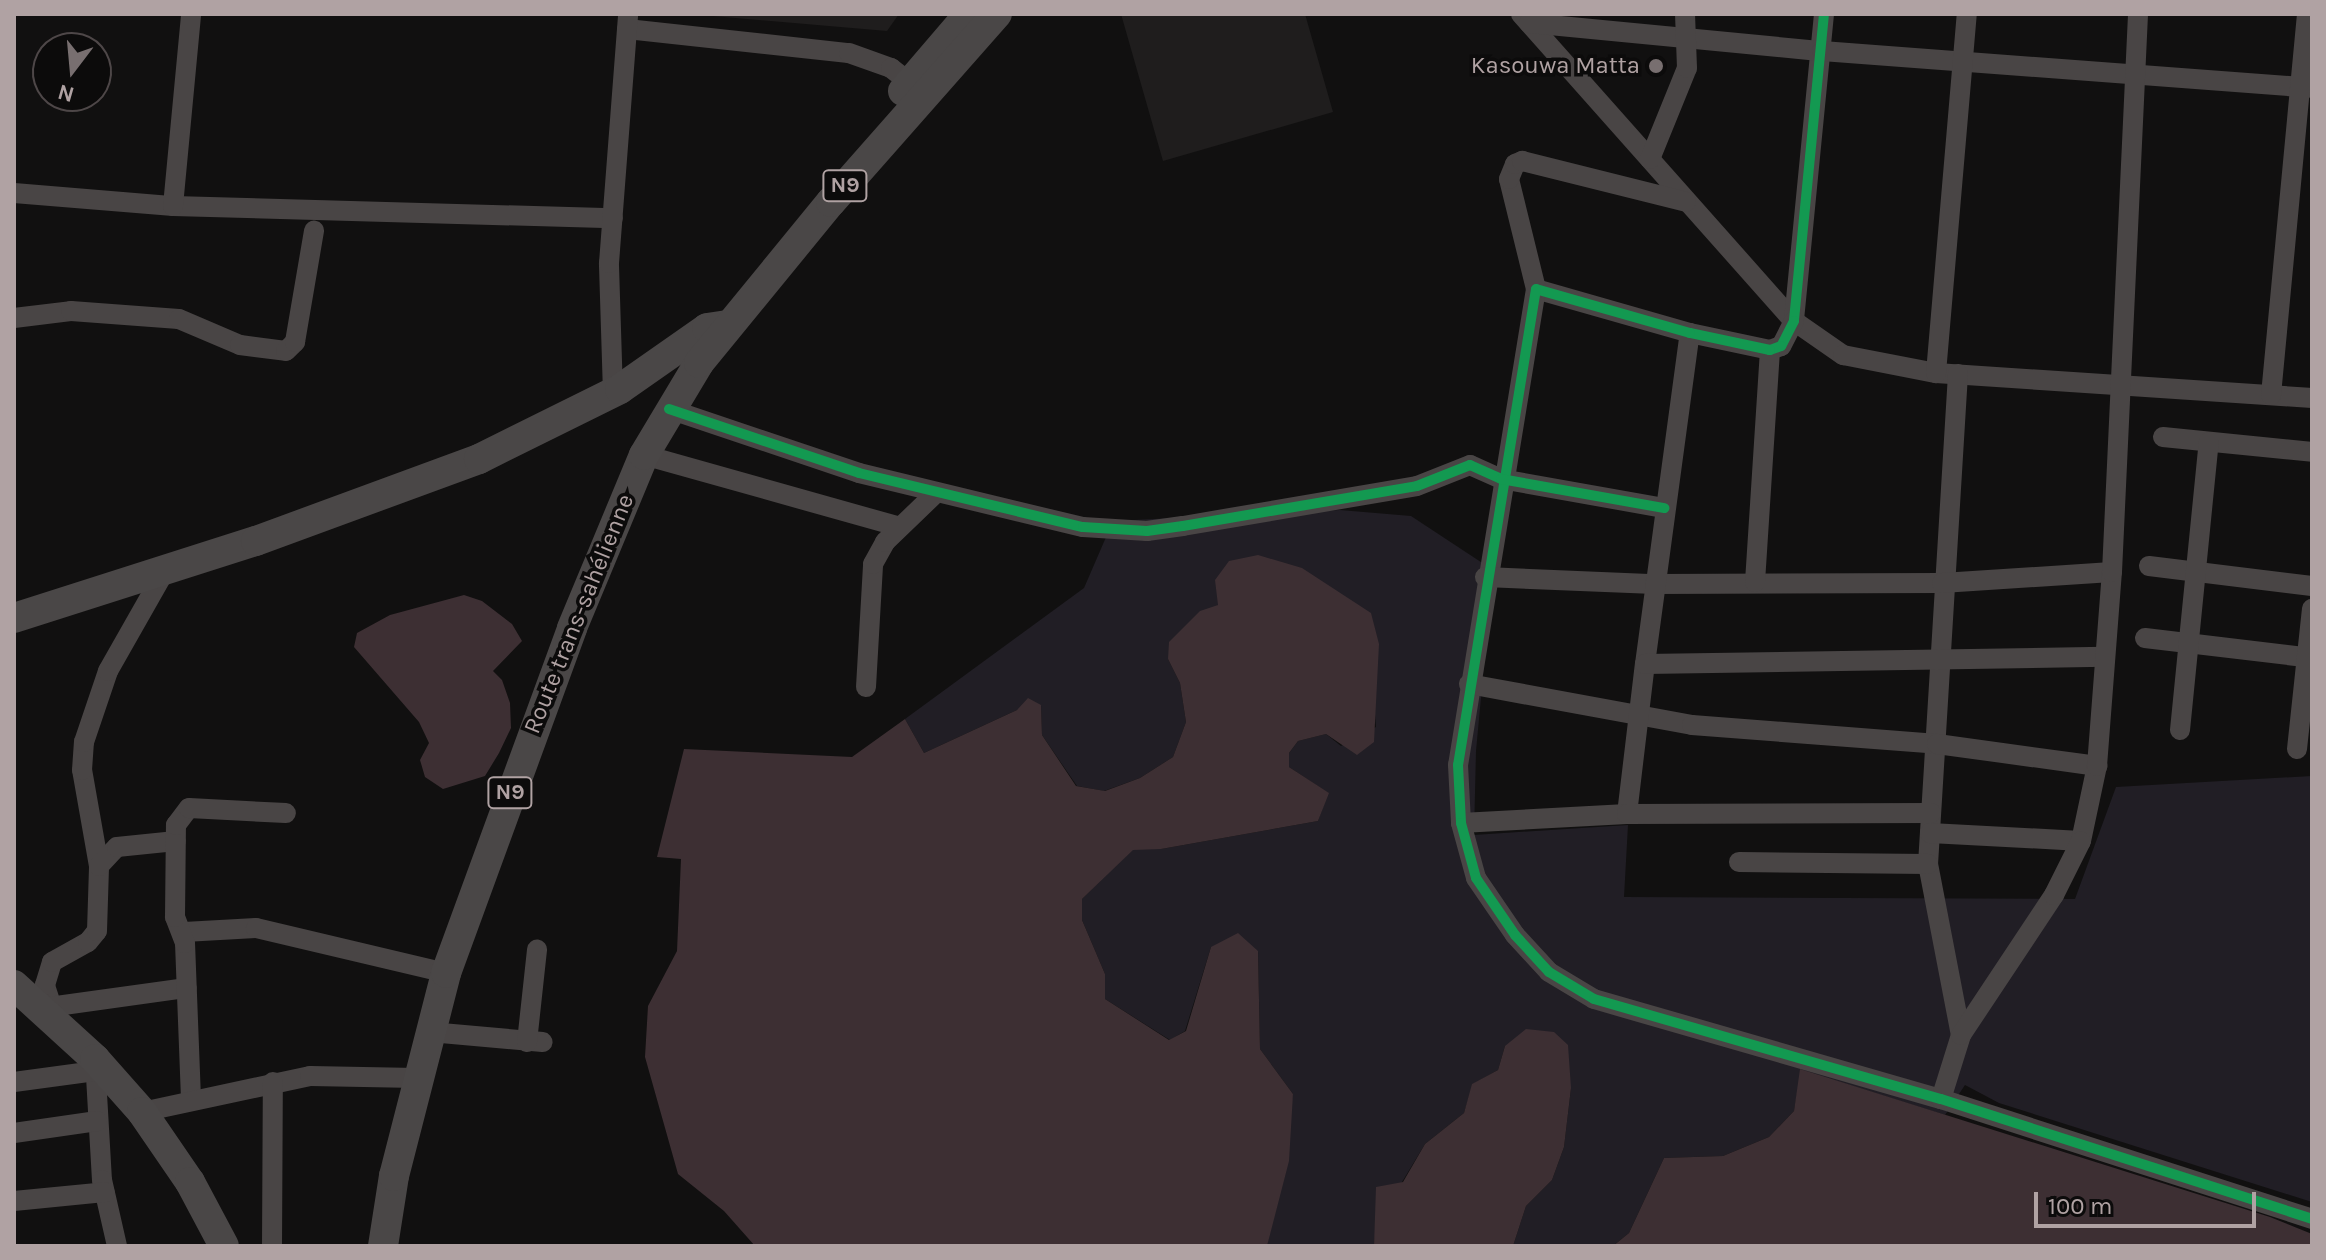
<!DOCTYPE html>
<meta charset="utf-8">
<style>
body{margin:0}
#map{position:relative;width:2326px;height:1260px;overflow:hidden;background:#111010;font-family:Karla,sans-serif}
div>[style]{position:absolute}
.built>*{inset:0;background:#1f1d1d}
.green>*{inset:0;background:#211e25}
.water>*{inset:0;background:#3d2f33}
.minor>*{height:20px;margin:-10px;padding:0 10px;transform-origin:10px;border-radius:10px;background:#494545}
.highway>*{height:30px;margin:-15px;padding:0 15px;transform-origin:15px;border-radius:15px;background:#4a4747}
.cycleway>*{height:10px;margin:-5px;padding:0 5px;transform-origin:5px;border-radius:5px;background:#139951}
.dots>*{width:22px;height:22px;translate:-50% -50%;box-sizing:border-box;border:4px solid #0c0b0b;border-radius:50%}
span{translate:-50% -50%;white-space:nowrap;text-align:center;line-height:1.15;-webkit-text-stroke:7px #0c0b0b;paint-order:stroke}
.shield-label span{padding:2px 6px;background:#0c0b0b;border:2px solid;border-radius:6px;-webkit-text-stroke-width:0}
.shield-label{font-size:22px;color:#b0a2a3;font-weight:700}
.poi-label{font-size:24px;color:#b0a2a3}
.right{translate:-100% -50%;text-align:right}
.street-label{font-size:24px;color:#b0a2a3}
.frame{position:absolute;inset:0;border:16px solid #b0a2a3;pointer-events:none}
.north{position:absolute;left:32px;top:32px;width:80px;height:80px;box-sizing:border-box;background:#0c0b0b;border:2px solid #4e4748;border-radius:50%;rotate:196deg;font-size:22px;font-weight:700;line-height:32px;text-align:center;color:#b0a2a3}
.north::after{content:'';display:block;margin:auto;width:28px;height:36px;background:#786f70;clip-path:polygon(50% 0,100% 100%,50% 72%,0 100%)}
.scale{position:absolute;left:2034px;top:1192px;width:222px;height:36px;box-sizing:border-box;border:4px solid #b0a2a3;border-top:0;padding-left:10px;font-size:24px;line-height:28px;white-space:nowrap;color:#b0a2a3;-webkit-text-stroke:6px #0c0b0b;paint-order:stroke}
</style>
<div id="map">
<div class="built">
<div style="clip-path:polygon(690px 14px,899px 14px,887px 31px)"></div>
<div style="clip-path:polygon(1121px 14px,1305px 14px,1333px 112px,1163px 161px)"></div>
</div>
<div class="green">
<div style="clip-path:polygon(1340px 510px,1411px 516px,1493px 570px,1476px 751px,1474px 835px,1628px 825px,1624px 897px,2075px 899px,2116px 787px,2312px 776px,2312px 1202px,1999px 1103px,1965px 1085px,1945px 1115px,1801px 1070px,1794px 1111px,1769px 1137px,1723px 1156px,1664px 1158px,1629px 1233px,1613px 1246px,1513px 1246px,1526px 1206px,1552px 1180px,1564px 1147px,1571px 1088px,1505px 1046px,1498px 1070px,1473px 1084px,1464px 1113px,1425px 1144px,1376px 1225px,1374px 1246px,1267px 1246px,1293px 1094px,1260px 1049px,1258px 951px,1211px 947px,1185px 1031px,1170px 1040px,1105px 999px,1105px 974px,1082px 920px,1082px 899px,1133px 849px,1161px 849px,1318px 821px,1328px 793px,1289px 767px,1289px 753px,1298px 741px,1326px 734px,1341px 746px,1376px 727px,1374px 702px,1218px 605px,1168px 659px,1180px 683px,1186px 722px,1173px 757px,1140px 778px,1104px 791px,1077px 786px,1042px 735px,1041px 705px,1017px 710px,924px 753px,905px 719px,1084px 588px,1113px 521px)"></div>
</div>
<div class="water">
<div style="clip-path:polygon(1258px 555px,1302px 568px,1371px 613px,1379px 644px,1374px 742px,1357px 755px,1326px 734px,1298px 741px,1289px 753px,1289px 767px,1329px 793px,1318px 821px,1161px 849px,1133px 850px,1082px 899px,1082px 920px,1105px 974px,1105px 999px,1169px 1040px,1186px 1031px,1211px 947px,1238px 933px,1258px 951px,1260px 1049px,1293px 1094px,1289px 1161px,1267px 1246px,755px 1246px,724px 1211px,678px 1174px,645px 1057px,648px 1006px,677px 951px,681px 859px,657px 857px,684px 749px,852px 757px,905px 719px,924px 753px,1017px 710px,1028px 698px,1041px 705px,1042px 735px,1076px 786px,1105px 791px,1140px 778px,1173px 757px,1186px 722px,1180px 683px,1168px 659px,1169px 642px,1200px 611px,1218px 605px,1215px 580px,1229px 561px)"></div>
<div style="clip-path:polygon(464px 595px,482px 601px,512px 624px,522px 641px,493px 671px,502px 680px,510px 703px,511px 728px,499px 753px,485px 776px,443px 789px,425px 777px,420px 760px,429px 743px,419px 722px,354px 647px,357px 633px,390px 615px)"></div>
<div style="clip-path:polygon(1526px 1029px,1554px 1032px,1568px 1045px,1571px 1088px,1564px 1147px,1552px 1180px,1526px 1206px,1513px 1246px,1374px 1246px,1376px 1187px,1403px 1182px,1425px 1144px,1464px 1113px,1472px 1084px,1498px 1070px,1505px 1046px)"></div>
<div style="clip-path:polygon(1800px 1069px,2270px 1217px,2312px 1234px,2312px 1246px,1613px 1246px,1629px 1233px,1664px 1158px,1723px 1156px,1769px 1137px,1794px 1111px)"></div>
</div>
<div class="minor">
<div style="left:1521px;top:14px;width:411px;rotate:48.4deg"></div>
<div style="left:1794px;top:321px;width:60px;rotate:34.8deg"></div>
<div style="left:1843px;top:355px;width:95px;rotate:11deg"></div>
<div style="left:1936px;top:373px;width:377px;rotate:3.8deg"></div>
<div style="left:1824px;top:14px;width:308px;rotate:95.6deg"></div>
<div style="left:1794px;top:321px;width:28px;rotate:117deg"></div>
<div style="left:1781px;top:346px;width:12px;rotate:160deg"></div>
<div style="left:1770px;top:350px;width:82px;rotate:-168deg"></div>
<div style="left:1690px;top:333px;width:160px;rotate:-164.1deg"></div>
<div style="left:1536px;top:289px;width:482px;rotate:99.3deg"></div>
<div style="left:1458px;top:765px;width:58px;rotate:87deg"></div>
<div style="left:1461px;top:823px;width:57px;rotate:74.7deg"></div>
<div style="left:1476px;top:878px;width:69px;rotate:55.6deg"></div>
<div style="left:1515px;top:935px;width:50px;rotate:47.4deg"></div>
<div style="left:1549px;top:972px;width:52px;rotate:31deg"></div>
<div style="left:1594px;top:999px;width:361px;rotate:16.1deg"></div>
<div style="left:1941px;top:1099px;width:390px;rotate:17.9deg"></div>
<div style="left:1529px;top:23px;width:294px;rotate:5.5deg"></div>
<div style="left:1822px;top:51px;width:491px;rotate:4.3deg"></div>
<div style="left:627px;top:29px;width:223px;rotate:6.2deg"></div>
<div style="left:849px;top:53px;width:45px;rotate:19.7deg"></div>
<div style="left:891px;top:68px;width:36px;rotate:38deg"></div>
<div style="left:1650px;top:159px;width:98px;rotate:-67.9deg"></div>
<div style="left:1687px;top:68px;width:54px;rotate:-92.1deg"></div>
<div style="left:14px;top:193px;width:160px;rotate:4.7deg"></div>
<div style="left:173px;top:206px;width:440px;rotate:1.6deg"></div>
<div style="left:173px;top:206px;width:193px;rotate:-84.6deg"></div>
<div style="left:1536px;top:289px;width:113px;rotate:-103.8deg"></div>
<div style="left:1509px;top:179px;width:16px;rotate:-68deg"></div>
<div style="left:1515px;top:164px;width:8px;rotate:-23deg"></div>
<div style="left:1522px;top:161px;width:169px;rotate:14deg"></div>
<div style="left:14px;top:318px;width:57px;rotate:-7deg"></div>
<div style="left:71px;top:311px;width:108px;rotate:4.2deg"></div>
<div style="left:179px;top:319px;width:66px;rotate:23.1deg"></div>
<div style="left:240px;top:345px;width:46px;rotate:7.4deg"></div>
<div style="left:286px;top:351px;width:13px;rotate:-45deg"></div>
<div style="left:295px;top:342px;width:113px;rotate:-80.3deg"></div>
<div style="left:1936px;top:373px;width:360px;rotate:-85.1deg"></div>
<div style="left:1958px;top:374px;width:491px;rotate:93.5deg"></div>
<div style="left:1928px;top:864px;width:174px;rotate:79.1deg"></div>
<div style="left:613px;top:393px;width:130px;rotate:-91.8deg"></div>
<div style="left:609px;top:263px;width:250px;rotate:-85.6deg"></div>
<div style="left:2271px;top:395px;width:383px;rotate:-84.6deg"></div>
<div style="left:669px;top:409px;width:200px;rotate:18.6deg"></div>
<div style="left:859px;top:473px;width:230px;rotate:13.6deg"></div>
<div style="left:1083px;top:527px;width:64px;rotate:3.6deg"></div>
<div style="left:1147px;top:531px;width:36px;rotate:-8deg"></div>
<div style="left:1183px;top:526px;width:237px;rotate:-9.7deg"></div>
<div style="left:1417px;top:486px;width:57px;rotate:-21.6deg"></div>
<div style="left:1470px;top:465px;width:34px;rotate:24deg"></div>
<div style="left:1501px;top:479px;width:166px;rotate:10.1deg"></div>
<div style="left:2163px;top:437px;width:150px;rotate:5.7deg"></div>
<div style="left:644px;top:455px;width:266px;rotate:15.7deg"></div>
<div style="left:2149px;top:566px;width:164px;rotate:7deg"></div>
<div style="left:1485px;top:577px;width:170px;rotate:2.4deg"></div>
<div style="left:1655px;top:584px;width:287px;rotate:-0.2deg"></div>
<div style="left:1942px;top:583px;width:170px;rotate:-3.7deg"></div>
<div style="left:1755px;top:582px;width:232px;rotate:-86.3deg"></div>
<div style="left:2145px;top:638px;width:168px;rotate:6.8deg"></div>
<div style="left:1645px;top:664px;width:334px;rotate:-82.3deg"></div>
<div style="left:1469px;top:684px;width:227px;rotate:10.4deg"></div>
<div style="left:1692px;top:725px;width:246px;rotate:4.4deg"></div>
<div style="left:1937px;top:744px;width:162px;rotate:7.8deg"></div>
<div style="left:866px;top:687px;width:123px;rotate:-86.7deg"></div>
<div style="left:873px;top:564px;width:25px;rotate:-61deg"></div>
<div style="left:885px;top:542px;width:71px;rotate:-43.9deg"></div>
<div style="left:2180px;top:730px;width:289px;rotate:-84.3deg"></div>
<div style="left:2297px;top:749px;width:141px;rotate:-83.9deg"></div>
<div style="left:1627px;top:814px;width:151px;rotate:-83.2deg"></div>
<div style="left:1645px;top:664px;width:460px;rotate:-0.9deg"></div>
<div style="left:1461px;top:823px;width:166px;rotate:-3.1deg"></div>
<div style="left:1627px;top:814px;width:304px;rotate:-0.2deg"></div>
<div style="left:1930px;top:833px;width:151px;rotate:3deg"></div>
<div style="left:2081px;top:841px;width:77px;rotate:-78deg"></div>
<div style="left:2097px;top:766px;width:195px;rotate:-85.6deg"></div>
<div style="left:2112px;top:572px;width:559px;rotate:-87.33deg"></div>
<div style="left:1739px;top:862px;width:189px;rotate:0.6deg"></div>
<div style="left:99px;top:866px;width:97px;rotate:-100deg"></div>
<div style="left:82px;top:770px;width:28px;rotate:-86deg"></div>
<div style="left:84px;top:742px;width:75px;rotate:-71.3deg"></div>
<div style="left:108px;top:671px;width:117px;rotate:-60.4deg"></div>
<div style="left:184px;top:932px;width:72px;rotate:-3.2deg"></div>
<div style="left:256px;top:928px;width:195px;rotate:13.3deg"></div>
<div style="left:51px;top:1004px;width:20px;rotate:-108deg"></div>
<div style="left:45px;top:985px;width:24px;rotate:-73deg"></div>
<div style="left:52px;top:962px;width:41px;rotate:-29.1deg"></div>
<div style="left:88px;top:942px;width:14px;rotate:-51deg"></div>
<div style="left:97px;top:931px;width:65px;rotate:-88.2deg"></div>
<div style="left:99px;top:866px;width:26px;rotate:-47deg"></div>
<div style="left:117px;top:847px;width:59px;rotate:-5.8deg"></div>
<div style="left:42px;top:1008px;width:146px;rotate:-7.9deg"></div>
<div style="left:430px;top:1032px;width:113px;rotate:5.1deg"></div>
<div style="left:527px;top:1042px;width:93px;rotate:-83.8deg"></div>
<div style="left:95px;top:1059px;width:121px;rotate:86.7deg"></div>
<div style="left:102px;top:1180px;width:68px;rotate:77.2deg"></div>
<div style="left:14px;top:1082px;width:82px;rotate:-7.7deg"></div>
<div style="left:191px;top:1099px;width:156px;rotate:-92.2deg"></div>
<div style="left:185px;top:943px;width:28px;rotate:-111deg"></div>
<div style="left:175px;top:917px;width:92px;rotate:-89.4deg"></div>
<div style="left:176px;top:825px;width:21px;rotate:-53deg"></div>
<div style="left:189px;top:808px;width:97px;rotate:3deg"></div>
<div style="left:1941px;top:1099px;width:67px;rotate:-72.6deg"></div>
<div style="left:1961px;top:1035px;width:168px;rotate:-56.4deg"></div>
<div style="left:2054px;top:895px;width:60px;rotate:-63.4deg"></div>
<div style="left:142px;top:1112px;width:172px;rotate:-12.1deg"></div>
<div style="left:310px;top:1076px;width:107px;rotate:1.1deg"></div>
<div style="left:14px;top:1133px;width:84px;rotate:-8.2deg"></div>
<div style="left:14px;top:1201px;width:91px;rotate:-5.6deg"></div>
<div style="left:272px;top:1246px;width:164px;rotate:-89.7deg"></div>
</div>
<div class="highway">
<div style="left:903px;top:91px;width:101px;rotate:-49.4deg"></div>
<div style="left:14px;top:618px;width:254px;rotate:-17.7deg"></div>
<div style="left:256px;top:541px;width:238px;rotate:-20.2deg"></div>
<div style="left:479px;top:459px;width:157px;rotate:-26.4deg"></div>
<div style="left:620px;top:389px;width:106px;rotate:-35deg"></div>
<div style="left:707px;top:328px;width:22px;rotate:-8deg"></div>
<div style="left:14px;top:985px;width:110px;rotate:42.4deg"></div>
<div style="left:95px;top:1059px;width:71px;rotate:48.4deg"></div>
<div style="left:142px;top:1112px;width:85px;rotate:55.6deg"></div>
<div style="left:190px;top:1182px;width:72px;rotate:62deg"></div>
<div style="left:383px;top:1246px;width:71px;rotate:-81.1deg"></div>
<div style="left:394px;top:1176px;width:210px;rotate:-75.6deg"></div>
<div style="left:446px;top:973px;width:367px;rotate:-69.9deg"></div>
<div style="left:572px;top:628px;width:187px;rotate:-67.4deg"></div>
<div style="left:644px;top:455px;width:107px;rotate:-59.1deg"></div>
<div style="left:699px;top:363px;width:208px;rotate:-50.7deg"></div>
<div style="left:831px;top:202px;width:251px;rotate:-48.6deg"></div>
</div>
<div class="cycleway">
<div style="left:1824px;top:14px;width:308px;rotate:95.6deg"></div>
<div style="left:1794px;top:321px;width:28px;rotate:117deg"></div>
<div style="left:1781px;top:346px;width:12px;rotate:160deg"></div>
<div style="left:1770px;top:350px;width:82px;rotate:-168deg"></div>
<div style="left:1690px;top:333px;width:160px;rotate:-164.1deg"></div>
<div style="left:1536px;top:289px;width:482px;rotate:99.3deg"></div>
<div style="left:1458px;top:765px;width:58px;rotate:87deg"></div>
<div style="left:1461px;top:823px;width:57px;rotate:74.7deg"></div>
<div style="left:1476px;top:878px;width:69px;rotate:55.6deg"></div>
<div style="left:1515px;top:935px;width:50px;rotate:47.4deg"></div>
<div style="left:1549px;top:972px;width:52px;rotate:31deg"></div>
<div style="left:1594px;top:999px;width:361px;rotate:16.1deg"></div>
<div style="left:1941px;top:1099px;width:390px;rotate:17.9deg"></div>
<div style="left:669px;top:409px;width:200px;rotate:18.6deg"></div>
<div style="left:859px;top:473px;width:230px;rotate:13.6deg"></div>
<div style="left:1083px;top:527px;width:64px;rotate:3.6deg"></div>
<div style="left:1147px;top:531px;width:36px;rotate:-8deg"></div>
<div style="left:1183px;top:526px;width:237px;rotate:-9.7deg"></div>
<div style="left:1417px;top:486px;width:57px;rotate:-21.6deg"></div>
<div style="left:1470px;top:465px;width:34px;rotate:24deg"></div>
<div style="left:1501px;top:479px;width:166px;rotate:10.1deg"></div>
</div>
<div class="dots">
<div style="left:1656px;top:66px;background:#786f70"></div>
</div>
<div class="shield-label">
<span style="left:845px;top:186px">N9</span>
<span style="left:510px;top:793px">N9</span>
</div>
<div class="poi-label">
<span class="right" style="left:1640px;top:66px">Kasouwa Matta</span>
</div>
<div class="street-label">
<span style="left:579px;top:614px;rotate:-68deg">Route trans-sahélienne</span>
</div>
<div class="frame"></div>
<div class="north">N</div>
<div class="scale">100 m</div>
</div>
